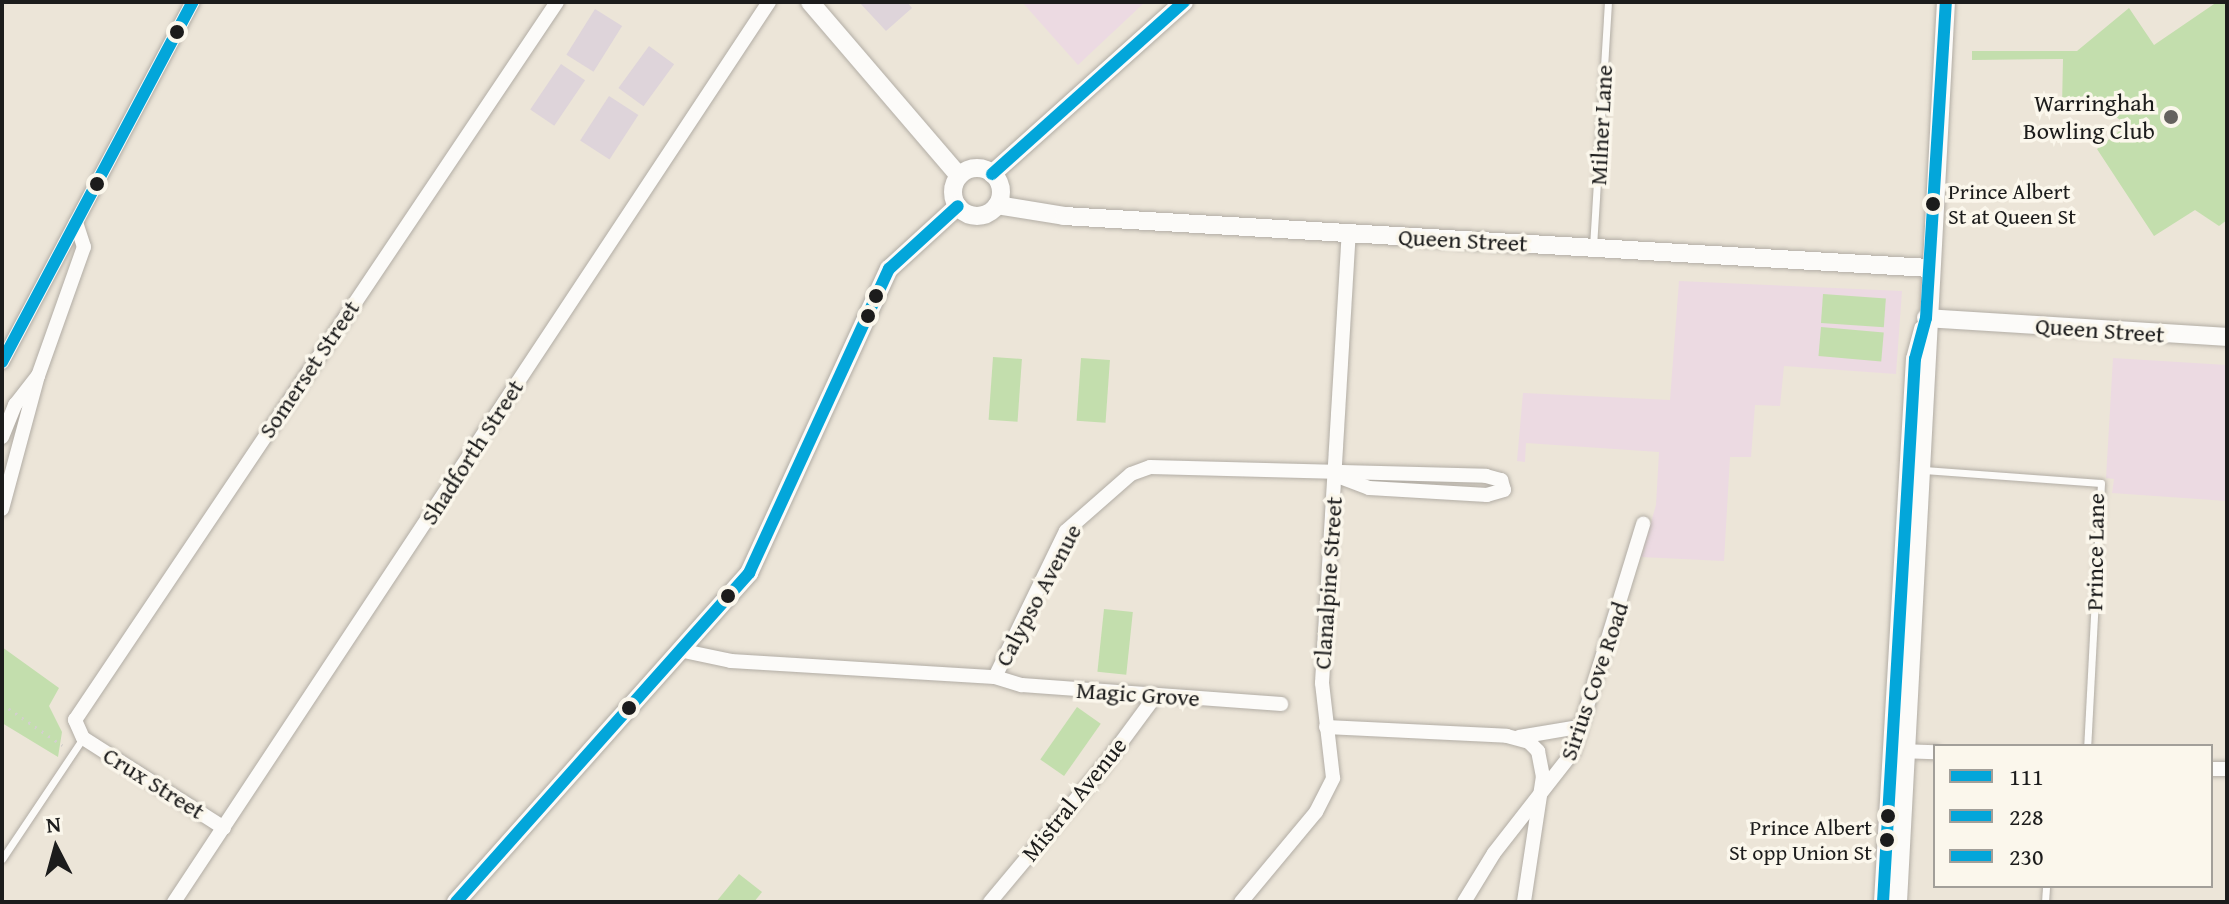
<!DOCTYPE html>
<style>
body{margin:0}
#map{position:relative;width:2229px;height:904px;overflow:hidden;background:#ece5d8;font-family:"Gentium Book Plus",serif}
div>[style]{position:absolute}
.built>*{inset:0;background:#ecdae2}
.green>*{inset:0;background:#c3dead;transform-origin:0 0}
.building>*{inset:0;background:#ded4da;transform-origin:0 0}
.path>*{height:3px;margin-top:-1.5px;transform-origin:0;background:repeating-linear-gradient(90deg,#d2d0cc 0 2px,transparent 0 8px)}
.roads{filter:drop-shadow(0 0 2px #b2ada5) drop-shadow(0 0 2px #b2ada5)}
.service>*{height:7px;margin:-3.5px;padding:0 3.5px;transform-origin:3.5px;border-radius:3.5px;background:#fcfbf9}
.minor>*{height:14px;margin:-7px;padding:0 7px;transform-origin:7px;border-radius:7px;background:#fcfbf9}
.tertiary>*{height:18px;margin:-9px;padding:0 9px;transform-origin:9px;border-radius:9px;background:#fcfbf9}
.tertiary>.ring{margin:-9px;padding:0;box-sizing:content-box;background:none;border:18px solid #fcfbf9;border-radius:50%}
.bus-1>*{height:12px;margin:-6px;padding:0 6px;transform-origin:6px;border-radius:6px;background:#03a6da}
.bus-2>*{height:12px;margin:-6px;padding:0 6px;transform-origin:6px;border-radius:6px;background:#03a6da}
.bus-3>*{height:12px;margin:-6px;padding:0 6px;transform-origin:6px;border-radius:6px;background:#03a6da}
.dots>*{width:22px;height:22px;translate:-50% -50%;box-sizing:border-box;border:4px solid #fbf7ec;border-radius:50%}
span{translate:-50% -50%;white-space:nowrap;text-align:center;line-height:1.15;-webkit-text-stroke:7px #fbf7ec;paint-order:stroke}
.bus-label{font-size:22px;color:#1c1c1c}
.left{translate:0 -50%;text-align:left}
.right{translate:-100% -50%;text-align:right}
.poi-label{font-size:24px;color:#1c1c1c}
.street-label{font-size:24px;color:#1c1c1c}
.frame{position:absolute;inset:0;border:4px solid #1c1c1c;pointer-events:none}
.legend{position:absolute;left:1933px;top:744px;width:280px;height:144px;box-sizing:border-box;background:#fbf7ec;border:2px solid #a29f99;margin:0;padding:10px 14px;list-style:none;font-size:24px;color:#1c1c1c}
.legend li{display:flex;align-items:center;gap:16px;height:40px}
.legend b{width:40px;border:2px solid #a29f99}
.north{position:absolute;left:16px;top:808px;width:80px;height:80px;-webkit-text-stroke:6px #fbf7ec;paint-order:stroke;rotate:354deg;font-size:22px;font-weight:700;line-height:32px;text-align:center;color:#1c1c1c}
.north::after{content:'';display:block;margin:auto;width:28px;height:36px;background:#1c1c1c;clip-path:polygon(50% 0,100% 100%,50% 72%,0 100%)}
</style>
<div id="map">
<div class="built">
<div style="clip-path:polygon(1022px 2px,1145px 2px,1078px 65px)"></div>
<div style="clip-path:polygon(1679px 281px,1902px 291px,1896px 374px,1784px 366px,1780px 406px,1755px 405px,1751px 457px,1730px 457px,1724px 561px,1641px 557px,1656px 505px,1659px 452px,1526px 443px,1525px 462px,1517px 461px,1523px 393px,1670px 400px)"></div>
<div style="clip-path:polygon(2113px 358px,2227px 365px,2227px 501px,2112px 493px,2114px 479px,2106px 478px)"></div>
</div>
<div class="green">
<div style="clip-path:polygon(2217px 2px,2227px 2px,2227px 220px,2219px 226px,2195px 210px,2154px 236px,2097px 149px,2127px 125px,2104px 108px,2062px 106px,2063px 59px,1972px 60px,1972px 51px,2077px 51px,2129px 8px,2154px 45px)"></div>
<div style="left:1823px;top:294px;width:63px;height:29px;rotate:4deg"></div>
<div style="left:1821px;top:327px;width:63px;height:29px;rotate:5deg"></div>
<div style="left:993px;top:357px;width:29px;height:63px;rotate:4deg"></div>
<div style="left:1081px;top:358px;width:29px;height:63px;rotate:4deg"></div>
<div style="left:1104px;top:609px;width:29px;height:63px;rotate:6deg"></div>
<div style="clip-path:polygon(2px 647px,59px 688px,49px 706px,62px 732px,58px 757px,2px 723px)"></div>
<div style="left:1077px;top:707px;width:29px;height:64px;rotate:35deg"></div>
<div style="clip-path:polygon(739px 874px,762px 892px,754px 902px,716px 902px)"></div>
</div>
<div class="building">
<div style="clip-path:polygon(859px 2px,907px 2px,912px 8px,886px 31px)"></div>
<div style="left:595px;top:9px;width:32px;height:54px;rotate:32deg"></div>
<div style="left:649px;top:46px;width:31px;height:52px;rotate:36deg"></div>
<div style="left:561px;top:64px;width:29px;height:55px;rotate:34deg"></div>
<div style="left:609px;top:96px;width:35px;height:53px;rotate:33deg"></div>
</div>
<div class="path">
<div style="left:2px;top:704px;width:73px;rotate:34.3deg"></div>
</div>
<div class="roads">
<div class="service">
<div style="left:1593px;top:247px;width:245px;rotate:-86.5deg"></div>
<div style="left:1924px;top:470px;width:177px;rotate:4.2deg"></div>
<div style="left:2101px;top:483px;width:263px;rotate:93deg"></div>
<div style="left:2px;top:859px;width:146px;rotate:-56.2deg"></div>
<div style="left:2045px;top:902px;width:16px;rotate:-86deg"></div>
</div>
<div class="minor">
<div style="left:2px;top:362px;width:408px;rotate:-62.1deg"></div>
<div style="left:2px;top:437px;width:35px;rotate:-68deg"></div>
<div style="left:15px;top:405px;width:37px;rotate:-52deg"></div>
<div style="left:2px;top:509px;width:138px;rotate:-74.9deg"></div>
<div style="left:38px;top:376px;width:137px;rotate:-70.4deg"></div>
<div style="left:84px;top:247px;width:26px;rotate:-108deg"></div>
<div style="left:679px;top:650px;width:53px;rotate:11.9deg"></div>
<div style="left:731px;top:661px;width:264px;rotate:3.5deg"></div>
<div style="left:995px;top:677px;width:162px;rotate:-64.1deg"></div>
<div style="left:1066px;top:531px;width:86px;rotate:-41.2deg"></div>
<div style="left:1131px;top:474px;width:20px;rotate:-20deg"></div>
<div style="left:1150px;top:467px;width:336px;rotate:1.5deg"></div>
<div style="left:1486px;top:476px;width:16px;rotate:15deg"></div>
<div style="left:1501px;top:480px;width:10px;rotate:73deg"></div>
<div style="left:1504px;top:490px;width:18px;rotate:164deg"></div>
<div style="left:1487px;top:495px;width:118px;rotate:-176.6deg"></div>
<div style="left:1369px;top:488px;width:36px;rotate:-159deg"></div>
<div style="left:995px;top:677px;width:28px;rotate:17deg"></div>
<div style="left:1022px;top:685px;width:260px;rotate:4.2deg"></div>
<div style="left:1326px;top:727px;width:181px;rotate:2.8deg"></div>
<div style="left:1507px;top:736px;width:23px;rotate:15deg"></div>
<div style="left:1529px;top:742px;width:13px;rotate:45deg"></div>
<div style="left:1538px;top:751px;width:25px;rotate:79deg"></div>
<div style="left:1543px;top:776px;width:127px;rotate:98.6deg"></div>
<div style="left:1519px;top:737px;width:61px;rotate:-9.5deg"></div>
<div style="left:1899px;top:751px;width:36px;rotate:2deg"></div>
<div style="left:2211px;top:769px;width:16px"></div>
<div style="left:224px;top:828px;width:167px;rotate:-147.4deg"></div>
<div style="left:83px;top:738px;width:20px;rotate:-114deg"></div>
<div style="left:75px;top:720px;width:865px;rotate:-56.13deg"></div>
<div style="left:174px;top:902px;width:1079px;rotate:-56.53deg"></div>
<div style="left:990px;top:902px;width:176px;rotate:-50.1deg"></div>
<div style="left:1103px;top:767px;width:89px;rotate:-53.6deg"></div>
<div style="left:1241px;top:902px;width:117px;rotate:-50.2deg"></div>
<div style="left:1316px;top:812px;width:38px;rotate:-63deg"></div>
<div style="left:1333px;top:778px;width:96px;rotate:-96.6deg"></div>
<div style="left:1322px;top:683px;width:451px;rotate:-86.6deg"></div>
<div style="left:1464px;top:902px;width:57px;rotate:-58.5deg"></div>
<div style="left:1494px;top:853px;width:128px;rotate:-52deg"></div>
<div style="left:1573px;top:752px;width:239px;rotate:-72.9deg"></div>
</div>
<div class="tertiary">
<div style="left:810px;top:2px;width:229px;rotate:49.4deg"></div>
<div class="ring" style="left:953px;top:168px;width:30px;height:30px"></div>
<div style="left:992px;top:174px;width:258px;rotate:-41.9deg"></div>
<div style="left:997px;top:205px;width:68px;rotate:9.3deg"></div>
<div style="left:1064px;top:216px;width:867px;rotate:3.44deg"></div>
<div style="left:1926px;top:318px;width:302px;rotate:3.6deg"></div>
<div style="left:456px;top:902px;width:441px;rotate:-48.3deg"></div>
<div style="left:749px;top:573px;width:335px;rotate:-65.3deg"></div>
<div style="left:889px;top:269px;width:93px;rotate:-42.4deg"></div>
<div style="left:1883px;top:902px;width:544px;rotate:-86.63deg"></div>
<div style="left:1915px;top:359px;width:31px;rotate:-75deg"></div>
<div style="left:1898px;top:902px;width:901px;rotate:-86.95deg"></div>
</div>
</div>
<div class="bus-1">
<div style="left:992px;top:174px;width:258px;rotate:-41.9deg"></div>
<div style="left:456px;top:902px;width:441px;rotate:-48.3deg"></div>
<div style="left:749px;top:573px;width:335px;rotate:-65.3deg"></div>
<div style="left:889px;top:269px;width:93px;rotate:-42.4deg"></div>
</div>
<div class="bus-2">
<div style="left:1883px;top:902px;width:544px;rotate:-86.63deg"></div>
<div style="left:1915px;top:359px;width:42px;rotate:-75deg"></div>
<div style="left:1926px;top:318px;width:317px;rotate:-86.4deg"></div>
</div>
<div class="bus-3">
<div style="left:2px;top:362px;width:408px;rotate:-62.1deg"></div>
</div>
<div class="dots">
<div style="left:177px;top:32px;background:#1c1c1c"></div>
<div style="left:2171px;top:117px;background:#65625e"></div>
<div style="left:97px;top:184px;background:#1c1c1c"></div>
<div style="left:1933px;top:204px;background:#1c1c1c"></div>
<div style="left:876px;top:296px;background:#1c1c1c"></div>
<div style="left:868px;top:316px;background:#1c1c1c"></div>
<div style="left:728px;top:596px;background:#1c1c1c"></div>
<div style="left:629px;top:708px;background:#1c1c1c"></div>
<div style="left:1888px;top:816px;background:#1c1c1c"></div>
<div style="left:1887px;top:840px;background:#1c1c1c"></div>
</div>
<div class="bus-label">
<span class="left" style="left:1948px;top:204px">Prince Albert<br>St at Queen St</span>
<span class="right" style="left:1872px;top:840px">Prince Albert<br>St opp Union St</span>
</div>
<div class="poi-label">
<span class="right" style="left:2155px;top:117px">Warringhah<br>Bowling Club</span>
</div>
<div class="street-label">
<span style="left:1601px;top:125px;rotate:-87deg">Milner Lane</span>
<span style="left:1463px;top:240px;rotate:3deg">Queen Street</span>
<span style="left:2100px;top:330px;rotate:4deg">Queen Street</span>
<span style="left:309px;top:369px;rotate:-56deg">Somerset Street</span>
<span style="left:472px;top:452px;rotate:-57deg">Shadforth Street</span>
<span style="left:2095px;top:552px;rotate:-89deg">Prince Lane</span>
<span style="left:1328px;top:583px;rotate:-86deg">Clanalpine Street</span>
<span style="left:1038px;top:595px;rotate:-62deg">Calypso Avenue</span>
<span style="left:1594px;top:681px;rotate:-71deg">Sirius Cove Road</span>
<span style="left:1138px;top:694px;rotate:4deg">Magic Grove</span>
<span style="left:154px;top:783px;rotate:32deg">Crux Street</span>
<span style="left:1074px;top:799px;rotate:-51deg">Mistral Avenue</span>
</div>
<div class="frame"></div>
<ul class="legend">
<li><b style="height:10px;background:#03a6da"></b>111</li>
<li><b style="height:10px;background:#03a6da"></b>228</li>
<li><b style="height:10px;background:#03a6da"></b>230</li>
</ul>
<div class="north">N</div>
</div>
